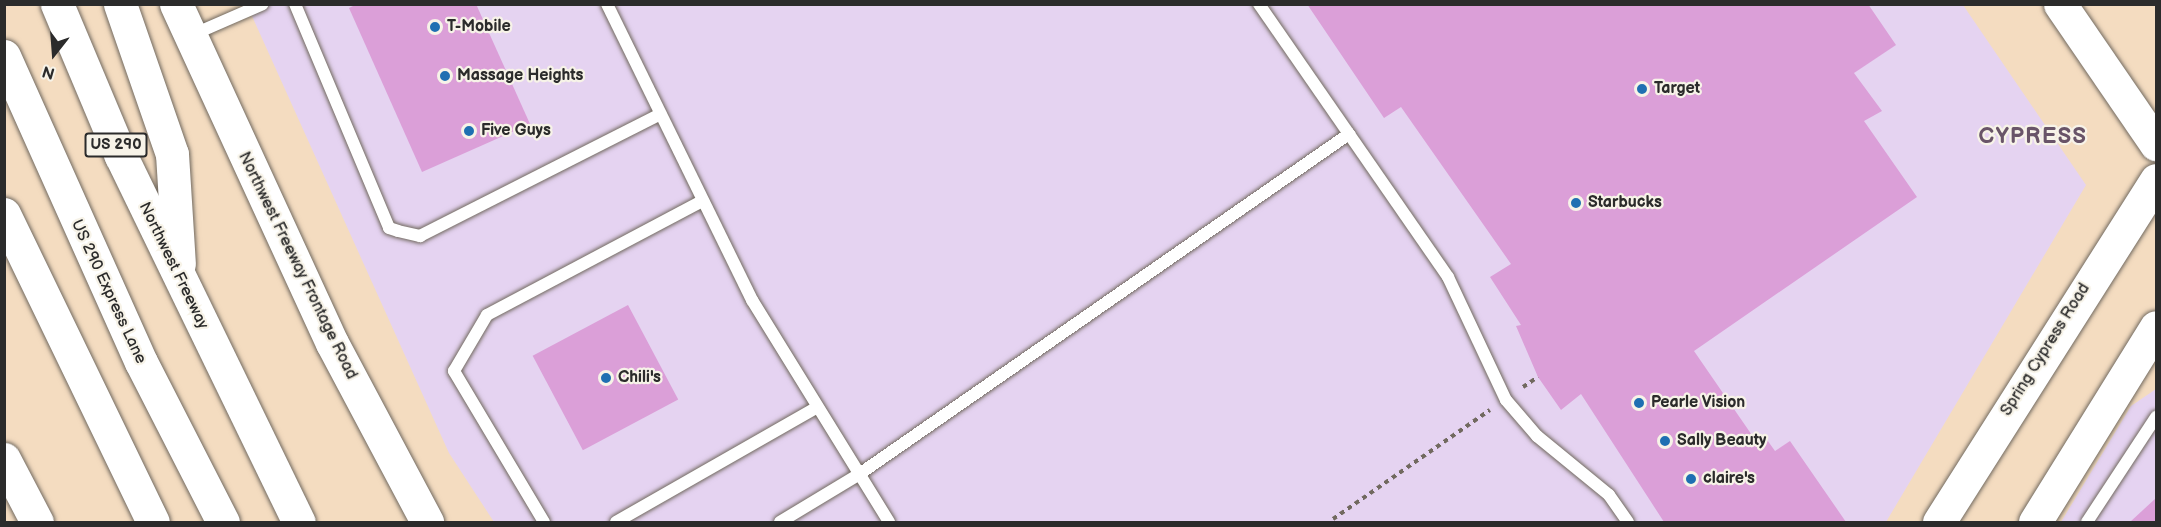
<!DOCTYPE html>
<style>
body{margin:0}
#map{position:relative;width:2161px;height:527px;overflow:hidden;background:#f4dcc0;font-family:"Balsamiq Sans",sans-serif}
div>[style]{position:absolute}
.built>*{inset:0;background:#e5d3f1}
.building>*{inset:0;background:#db9fd8;transform-origin:0 0}
.path>*{height:4px;margin-top:-2px;transform-origin:0;background:repeating-linear-gradient(90deg,#71695f 0 4.5px,transparent 0 9px)}
.roads{filter:drop-shadow(0 0 2px #71695f) drop-shadow(0 0 2px #71695f)}
.lane>*{height:12px;margin:-6px;padding:0 6px;transform-origin:6px;border-radius:6px;background:#fff}
.secondary>*{height:33px;margin:-16.5px;padding:0 16.5px;transform-origin:16.5px;border-radius:16.5px;background:#fff}
.highway>*{height:33px;margin:-16.5px;padding:0 16.5px;transform-origin:16.5px;border-radius:16.5px;background:#fff}
.dots>*{width:16px;height:16px;translate:-50% -50%;box-sizing:border-box;border:3px solid #f7f3e8;border-radius:50%}
span{translate:-50% -50%;white-space:nowrap;text-align:center;line-height:1.15;-webkit-text-stroke:4.5px #f7f3e8;paint-order:stroke}
.shield-label span{padding:2px 4px;background:#f7f3e8;border:2px solid;border-radius:4px;-webkit-text-stroke-width:0}
.shield-label{font-size:15px;color:#2b2b2b;font-weight:700}
.poi-label{font-size:16px;color:#2b2b2b;font-weight:700}
.left{translate:0 -50%;text-align:left}
.street-label{font-size:16px;color:#2b2b2b}
.district-label{font-size:22px;color:#695468;font-weight:700;letter-spacing:1.5px}
.frame{position:absolute;inset:0;border:6px solid #2b2b2b;pointer-events:none}
.north{position:absolute;left:24px;top:24px;width:60px;height:60px;-webkit-text-stroke:4px #f7f3e8;paint-order:stroke;rotate:197deg;font-size:16px;font-weight:700;line-height:24px;text-align:center;color:#2b2b2b}
.north::after{content:'';display:block;margin:auto;width:21px;height:27px;background:#2b2b2b;clip-path:polygon(50% 0,100% 100%,50% 72%,0 100%)}
</style>
<div id="map">
<div class="built">
<div style="clip-path:polygon(247px 5px,1963px 5px,2086px 185px,1886px 522px,494px 522px,449px 453px)"></div>
<div style="clip-path:polygon(2156px 389px,2156px 522px,2061px 522px,2131px 406px)"></div>
</div>
<div class="building">
<div style="clip-path:polygon(357px 4px,476px 4px,530px 124px,422px 172px,349px 8px)"></div>
<div style="clip-path:polygon(1307px 4px,1868px 4px,1896px 45px,1854px 73px,1882px 111px,1864px 121px,1917px 197px,1694px 351px,1756px 441px,1765px 437px,1775px 451px,1790px 441px,1846px 522px,1664px 522px,1581px 394px,1561px 410px,1538px 377px,1516px 326px,1521px 325px,1490px 277px,1511px 264px,1401px 107px,1384px 118px)"></div>
<div style="left:628px;top:305px;width:107px;height:108px;rotate:62deg"></div>
<div style="clip-path:polygon(2156px 498px,2156px 522px,2130px 522px)"></div>
</div>
<div class="path">
<div style="left:1523px;top:387px;width:18px;rotate:-34deg"></div>
<div style="left:1333px;top:519px;width:191px;rotate:-34.8deg"></div>
</div>
<div class="roads">
<div class="lane">
<div style="left:295px;top:4px;width:243px;rotate:67.2deg"></div>
<div style="left:389px;top:228px;width:9px;rotate:18deg"></div>
<div style="left:398px;top:231px;width:23px;rotate:13deg"></div>
<div style="left:420px;top:236px;width:268px;rotate:-26.9deg"></div>
<div style="left:607px;top:4px;width:330px;rotate:63.9deg"></div>
<div style="left:752px;top:300px;width:261px;rotate:58.3deg"></div>
<div style="left:1259px;top:4px;width:332px;rotate:55.3deg"></div>
<div style="left:1448px;top:277px;width:136px;rotate:64.8deg"></div>
<div style="left:1506px;top:400px;width:48px;rotate:49.3deg"></div>
<div style="left:1537px;top:436px;width:93px;rotate:39.3deg"></div>
<div style="left:1609px;top:495px;width:33px;rotate:55deg"></div>
<div style="left:192px;top:35px;width:77px;rotate:-23.6deg"></div>
<div style="left:544px;top:522px;width:176px;rotate:-120.8deg"></div>
<div style="left:454px;top:371px;width:65px;rotate:-59.5deg"></div>
<div style="left:487px;top:315px;width:241px;rotate:-27.9deg"></div>
<div style="left:616px;top:522px;width:230px;rotate:-29.7deg"></div>
<div style="left:780px;top:522px;width:91px;rotate:-31.1deg"></div>
<div style="left:858px;top:475px;width:598px;rotate:-34.78deg"></div>
<div style="left:2087px;top:522px;width:126px;rotate:-56.7deg"></div>
</div>
<div class="secondary">
<div style="left:176px;top:4px;width:373px;rotate:65.3deg"></div>
<div style="left:332px;top:343px;width:203px;rotate:62deg"></div>
<div style="left:2060px;top:4px;width:170px;rotate:55.6deg"></div>
<div style="left:4px;top:459px;width:71px;rotate:62.4deg"></div>
<div style="left:1939px;top:522px;width:405px;rotate:-57.6deg"></div>
<div style="left:2035px;top:522px;width:229px;rotate:-58.2deg"></div>
</div>
<div class="highway">
<div style="left:57px;top:4px;width:165px;rotate:67.2deg"></div>
<div style="left:121px;top:156px;width:407px;rotate:64.1deg"></div>
<div style="left:120px;top:4px;width:159px;rotate:70.9deg"></div>
<div style="left:172px;top:154px;width:110px;rotate:86.4deg"></div>
<div style="left:4px;top:56px;width:335px;rotate:65.9deg"></div>
<div style="left:141px;top:362px;width:180px;rotate:62.9deg"></div>
<div style="left:4px;top:214px;width:342px;rotate:64.2deg"></div>
</div>
</div>
<div class="dots">
<div style="left:435px;top:27px;background:#1f6fb2"></div>
<div style="left:445px;top:76px;background:#1f6fb2"></div>
<div style="left:1642px;top:89px;background:#1f6fb2"></div>
<div style="left:469px;top:131px;background:#1f6fb2"></div>
<div style="left:1576px;top:203px;background:#1f6fb2"></div>
<div style="left:606px;top:378px;background:#1f6fb2"></div>
<div style="left:1639px;top:403px;background:#1f6fb2"></div>
<div style="left:1665px;top:441px;background:#1f6fb2"></div>
<div style="left:1691px;top:479px;background:#1f6fb2"></div>
</div>
<div class="shield-label">
<span style="left:116px;top:145px">US 290</span>
</div>
<div class="poi-label">
<span class="left" style="left:447px;top:27px">T-Mobile</span>
<span class="left" style="left:457px;top:76px">Massage Heights</span>
<span class="left" style="left:1654px;top:89px">Target</span>
<span class="left" style="left:481px;top:131px">Five Guys</span>
<span class="left" style="left:1588px;top:203px">Starbucks</span>
<span class="left" style="left:618px;top:378px">Chili's</span>
<span class="left" style="left:1651px;top:403px">Pearle Vision</span>
<span class="left" style="left:1677px;top:441px">Sally Beauty</span>
<span class="left" style="left:1703px;top:479px">claire's</span>
</div>
<div class="street-label">
<span style="left:173px;top:266px;rotate:64deg">Northwest Freeway</span>
<span style="left:297px;top:266px;rotate:64deg">Northwest Freeway Frontage Road</span>
<span style="left:108px;top:292px;rotate:65deg">US 290 Express Lane</span>
<span style="left:2046px;top:350px;rotate:-58deg">Spring Cypress Road</span>
</div>
<div class="district-label">
<span style="left:2033px;top:137px">CYPRESS</span>
</div>
<div class="frame"></div>
<div class="north">N</div>
</div>
